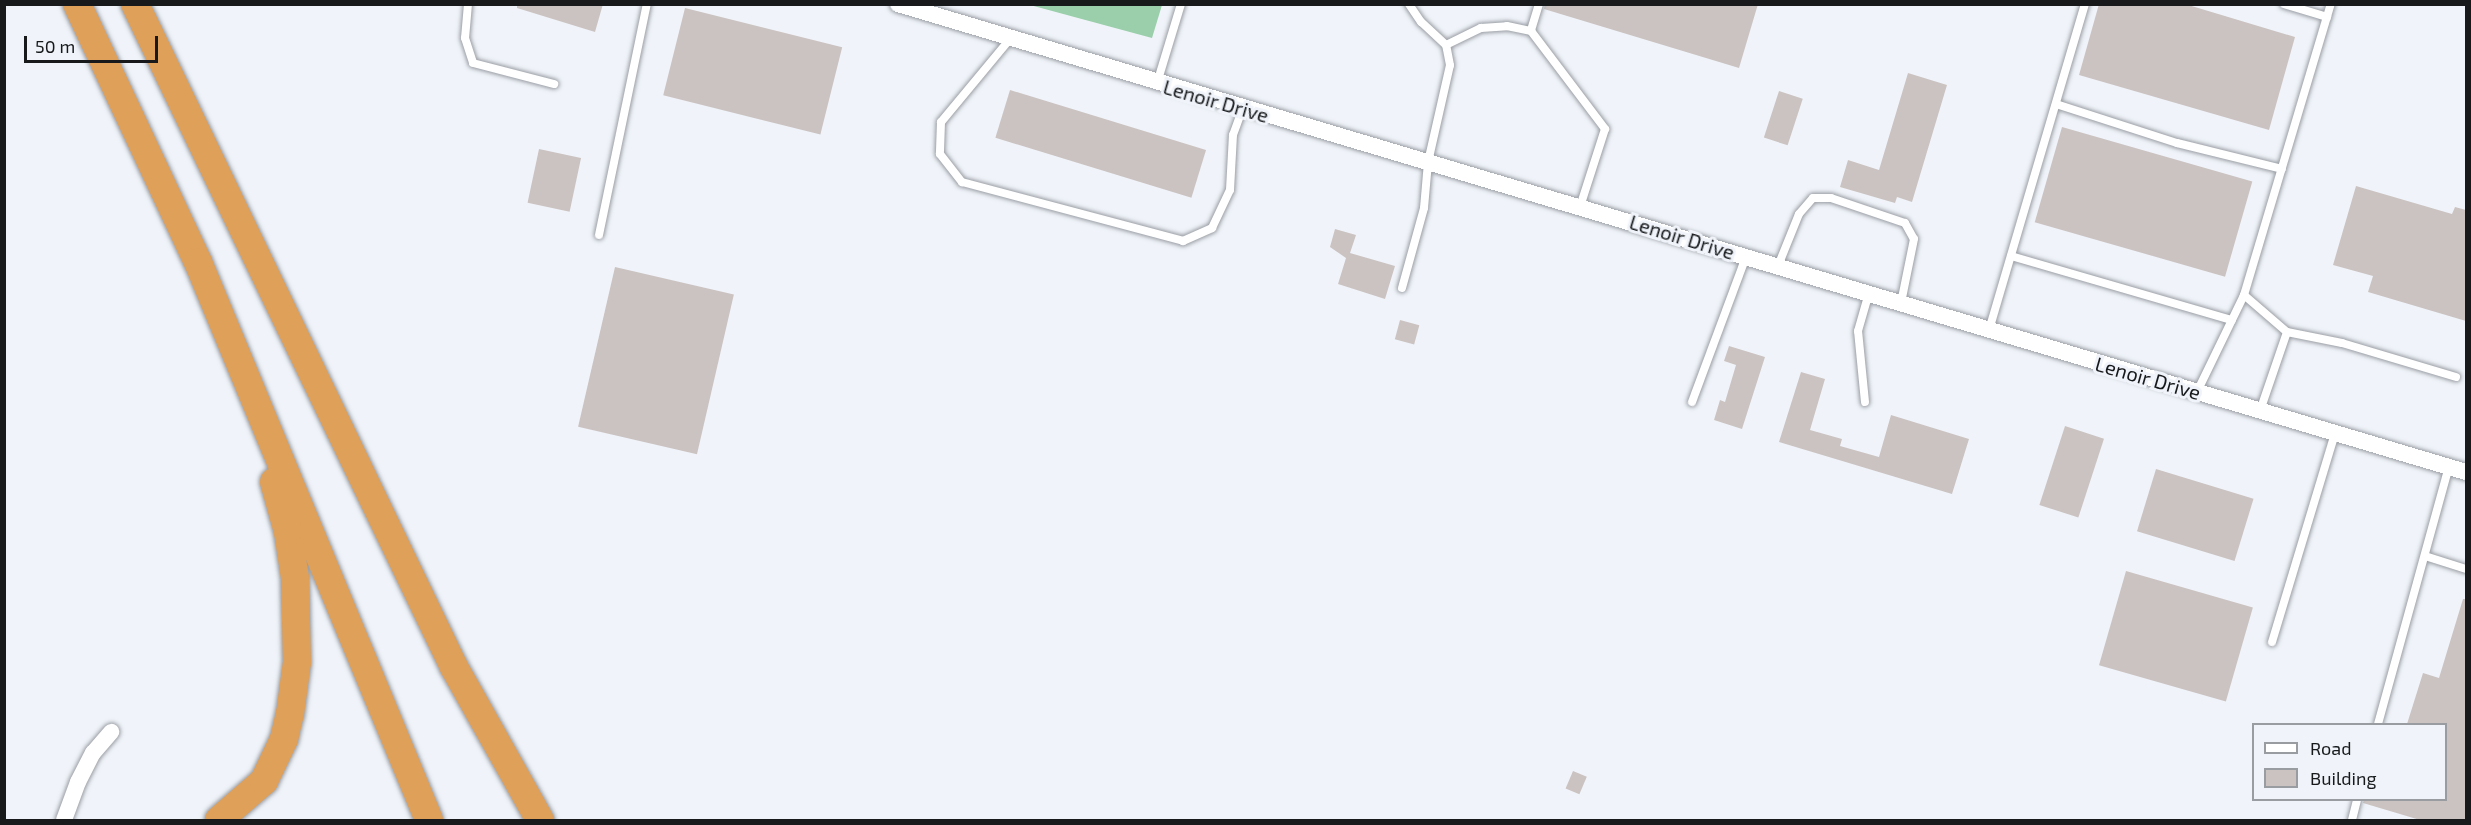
<!DOCTYPE html>
<style>
body{margin:0}
#map{position:relative;width:2471px;height:825px;overflow:hidden;background:#f0f4fa;font-family:"Exo 2",sans-serif}
div>[style]{position:absolute}
.forest>*{inset:0;background:#9bceaa}
.building>*{inset:0;background:#cbc3c1;transform-origin:0 0}
.roads{filter:drop-shadow(0 0 2px #9a9ea4) drop-shadow(0 0 2px #9a9ea4)}
.service>*{height:8px;margin:-4px;padding:0 4px;transform-origin:4px;border-radius:4px;background:#fff}
.minor>*{height:16px;margin:-8px;padding:0 8px;transform-origin:8px;border-radius:8px;background:#fff}
.motorway>*{height:28px;margin:-14px;padding:0 14px;transform-origin:14px;border-radius:14px;background:#dfa05a}
span{translate:-50% -50%;white-space:nowrap;text-align:center;line-height:1.15;-webkit-text-stroke:6px #f0f4fa;paint-order:stroke}
.street-label{font-size:20px;color:#17191b}
.frame{position:absolute;inset:0;border:6px solid #17191b;pointer-events:none}
.legend{position:absolute;left:2252px;top:723px;width:195px;height:78px;box-sizing:border-box;background:#f0f4fa;border:2px solid #999ca1;margin:0;padding:8px 10px;list-style:none;font-size:18px;color:#17191b}
.legend li{display:flex;align-items:center;gap:12px;height:30px}
.legend b{width:30px;border:2px solid #999ca1}
.scale{position:absolute;left:24px;top:36px;width:134px;height:27px;box-sizing:border-box;border:3px solid #17191b;border-top:0;padding-left:8px;font-size:18px;line-height:21px;white-space:nowrap;color:#17191b;-webkit-text-stroke:4px #f0f4fa;paint-order:stroke}
</style>
<div id="map">
<div class="forest">
<div style="clip-path:polygon(1030px 5px,1162px 5px,1152px 38px)"></div>
</div>
<div class="building">
<div style="clip-path:polygon(517px 4px,603px 4px,595px 32px,517px 8px)"></div>
<div style="clip-path:polygon(1545px 4px,1758px 4px,1739px 68px,1544px 9px)"></div>
<div style="clip-path:polygon(2099px 4px,2185px 4px,2295px 37px,2269px 130px,2079px 75px)"></div>
<div style="left:685px;top:8px;width:162px;height:90px;rotate:14deg"></div>
<div style="clip-path:polygon(1908px 73px,1947px 85px,1912px 202px,1897px 197px,1895px 203px,1840px 187px,1848px 160px,1879px 170px)"></div>
<div style="left:1010px;top:90px;width:205px;height:50px;rotate:17deg"></div>
<div style="left:1779px;top:91px;width:25px;height:49px;rotate:18deg"></div>
<div style="left:2062px;top:127px;width:198px;height:99px;rotate:16deg"></div>
<div style="left:539px;top:149px;width:43px;height:55px;rotate:12deg"></div>
<div style="clip-path:polygon(2356px 186px,2452px 214px,2455px 207px,2466px 210px,2466px 321px,2368px 292px,2373px 276px,2333px 265px)"></div>
<div style="clip-path:polygon(1335px 229px,1356px 235px,1350px 253px,1395px 266px,1385px 299px,1338px 284px,1346px 258px,1330px 247px)"></div>
<div style="left:615px;top:267px;width:122px;height:164px;rotate:13deg"></div>
<div style="left:1400px;top:320px;width:20px;height:20px;rotate:15deg"></div>
<div style="clip-path:polygon(1729px 346px,1765px 357px,1742px 429px,1714px 420px,1720px 400px,1725px 402px,1736px 365px,1724px 361px)"></div>
<div style="clip-path:polygon(1801px 372px,1825px 379px,1810px 430px,1842px 439px,1840px 446px,1879px 457px,1891px 415px,1969px 439px,1952px 494px,1779px 442px)"></div>
<div style="left:2065px;top:426px;width:41px;height:83px;rotate:18deg"></div>
<div style="left:2156px;top:469px;width:102px;height:65px;rotate:17deg"></div>
<div style="left:2126px;top:571px;width:132px;height:98px;rotate:16deg"></div>
<div style="clip-path:polygon(2463px 599px,2466px 599px,2466px 820px,2420px 820px,2363px 803px,2364px 800px,2445px 800px,2445px 724px,2407px 724px,2423px 673px,2439px 678px)"></div>
<div style="left:1573px;top:771px;width:15px;height:19px;rotate:23deg"></div>
</div>
<div class="roads">
<div class="service">
<div style="left:468px;top:4px;width:34px;rotate:95deg"></div>
<div style="left:465px;top:38px;width:26px;rotate:72deg"></div>
<div style="left:473px;top:63px;width:84px;rotate:14.5deg"></div>
<div style="left:1539px;top:4px;width:28px;rotate:107deg"></div>
<div style="left:1531px;top:31px;width:123px;rotate:52.9deg"></div>
<div style="left:1605px;top:129px;width:82px;rotate:107.8deg"></div>
<div style="left:2284px;top:4px;width:45px;rotate:16.8deg"></div>
<div style="left:1010px;top:39px;width:108px;rotate:129.7deg"></div>
<div style="left:941px;top:122px;width:32px;rotate:92deg"></div>
<div style="left:940px;top:154px;width:36px;rotate:52deg"></div>
<div style="left:962px;top:182px;width:229px;rotate:14.9deg"></div>
<div style="left:1183px;top:241px;width:32px;rotate:-24deg"></div>
<div style="left:1212px;top:228px;width:42px;rotate:-64.7deg"></div>
<div style="left:1230px;top:190px;width:55px;rotate:-86.9deg"></div>
<div style="left:1233px;top:135px;width:29px;rotate:-70deg"></div>
<div style="left:1446px;top:45px;width:39px;rotate:-26deg"></div>
<div style="left:1481px;top:28px;width:26px;rotate:-4deg"></div>
<div style="left:1507px;top:26px;width:25px;rotate:12deg"></div>
<div style="left:1157px;top:83px;width:83px;rotate:-73.1deg"></div>
<div style="left:2056px;top:104px;width:127px;rotate:17.9deg"></div>
<div style="left:2177px;top:143px;width:108px;rotate:13.9deg"></div>
<div style="left:599px;top:235px;width:236px;rotate:-78.3deg"></div>
<div style="left:2011px;top:256px;width:230px;rotate:16.2deg"></div>
<div style="left:1778px;top:266px;width:56px;rotate:-68deg"></div>
<div style="left:1799px;top:214px;width:21px;rotate:-49deg"></div>
<div style="left:1813px;top:198px;width:18px"></div>
<div style="left:1831px;top:198px;width:78px;rotate:18.7deg"></div>
<div style="left:1905px;top:223px;width:18px;rotate:61deg"></div>
<div style="left:1914px;top:239px;width:65px;rotate:101.5deg"></div>
<div style="left:1402px;top:288px;width:83px;rotate:-74.6deg"></div>
<div style="left:1424px;top:208px;width:46px;rotate:-85deg"></div>
<div style="left:1428px;top:162px;width:99px;rotate:-77.2deg"></div>
<div style="left:1450px;top:65px;width:20px;rotate:-101deg"></div>
<div style="left:1446px;top:45px;width:34px;rotate:-137deg"></div>
<div style="left:1421px;top:22px;width:22px;rotate:-124deg"></div>
<div style="left:2244px;top:295px;width:57px;rotate:40.7deg"></div>
<div style="left:2287px;top:332px;width:83px;rotate:108.9deg"></div>
<div style="left:1989px;top:330px;width:340px;rotate:-73.6deg"></div>
<div style="left:2287px;top:332px;width:56px;rotate:11.3deg"></div>
<div style="left:2342px;top:343px;width:119px;rotate:16.6deg"></div>
<div style="left:2197px;top:392px;width:108px;rotate:-64.1deg"></div>
<div style="left:2244px;top:295px;width:304px;rotate:-73.4deg"></div>
<div style="left:1692px;top:402px;width:155px;rotate:-69.6deg"></div>
<div style="left:1865px;top:402px;width:71px;rotate:-95.6deg"></div>
<div style="left:1858px;top:331px;width:40px;rotate:-74deg"></div>
<div style="left:2425px;top:556px;width:43px;rotate:17.6deg"></div>
<div style="left:2272px;top:642px;width:218px;rotate:-73.2deg"></div>
<div style="left:2378px;top:724px;width:267px;rotate:-74.6deg"></div>
<div style="left:2352px;top:820px;width:21px;rotate:-76deg"></div>
</div>
<div class="minor">
<div style="left:898px;top:4px;width:1636px;rotate:16.62deg"></div>
<div style="left:64px;top:820px;width:40px;rotate:-69.8deg"></div>
<div style="left:78px;top:782px;width:33px;rotate:-63deg"></div>
<div style="left:93px;top:753px;width:28px;rotate:-49deg"></div>
</div>
<div class="motorway">
<div style="left:77px;top:4px;width:285px;rotate:64.9deg"></div>
<div style="left:198px;top:262px;width:604px;rotate:67.51deg"></div>
<div style="left:135px;top:4px;width:736px;rotate:64.31deg"></div>
<div style="left:454px;top:667px;width:176px;rotate:60.7deg"></div>
<div style="left:219px;top:820px;width:60px;rotate:-40.9deg"></div>
<div style="left:264px;top:781px;width:47px;rotate:-64.5deg"></div>
<div style="left:284px;top:739px;width:26px;rotate:-77deg"></div>
<div style="left:290px;top:714px;width:52px;rotate:-82.3deg"></div>
<div style="left:297px;top:662px;width:84px;rotate:-91.4deg"></div>
<div style="left:295px;top:578px;width:47px;rotate:-98.7deg"></div>
<div style="left:288px;top:532px;width:52px;rotate:-105.6deg"></div>
</div>
</div>
<div class="street-label">
<span style="left:1216px;top:101px;rotate:16deg">Lenoir Drive</span>
<span style="left:1682px;top:237px;rotate:17deg">Lenoir Drive</span>
<span style="left:2148px;top:378px;rotate:16deg">Lenoir Drive</span>
</div>
<div class="frame"></div>
<ul class="legend">
<li><b style="height:8px;background:#fff"></b>Road</li>
<li><b style="height:16px;background:#cbc3c1"></b>Building</li>
</ul>
<div class="scale">50 m</div>
</div>
